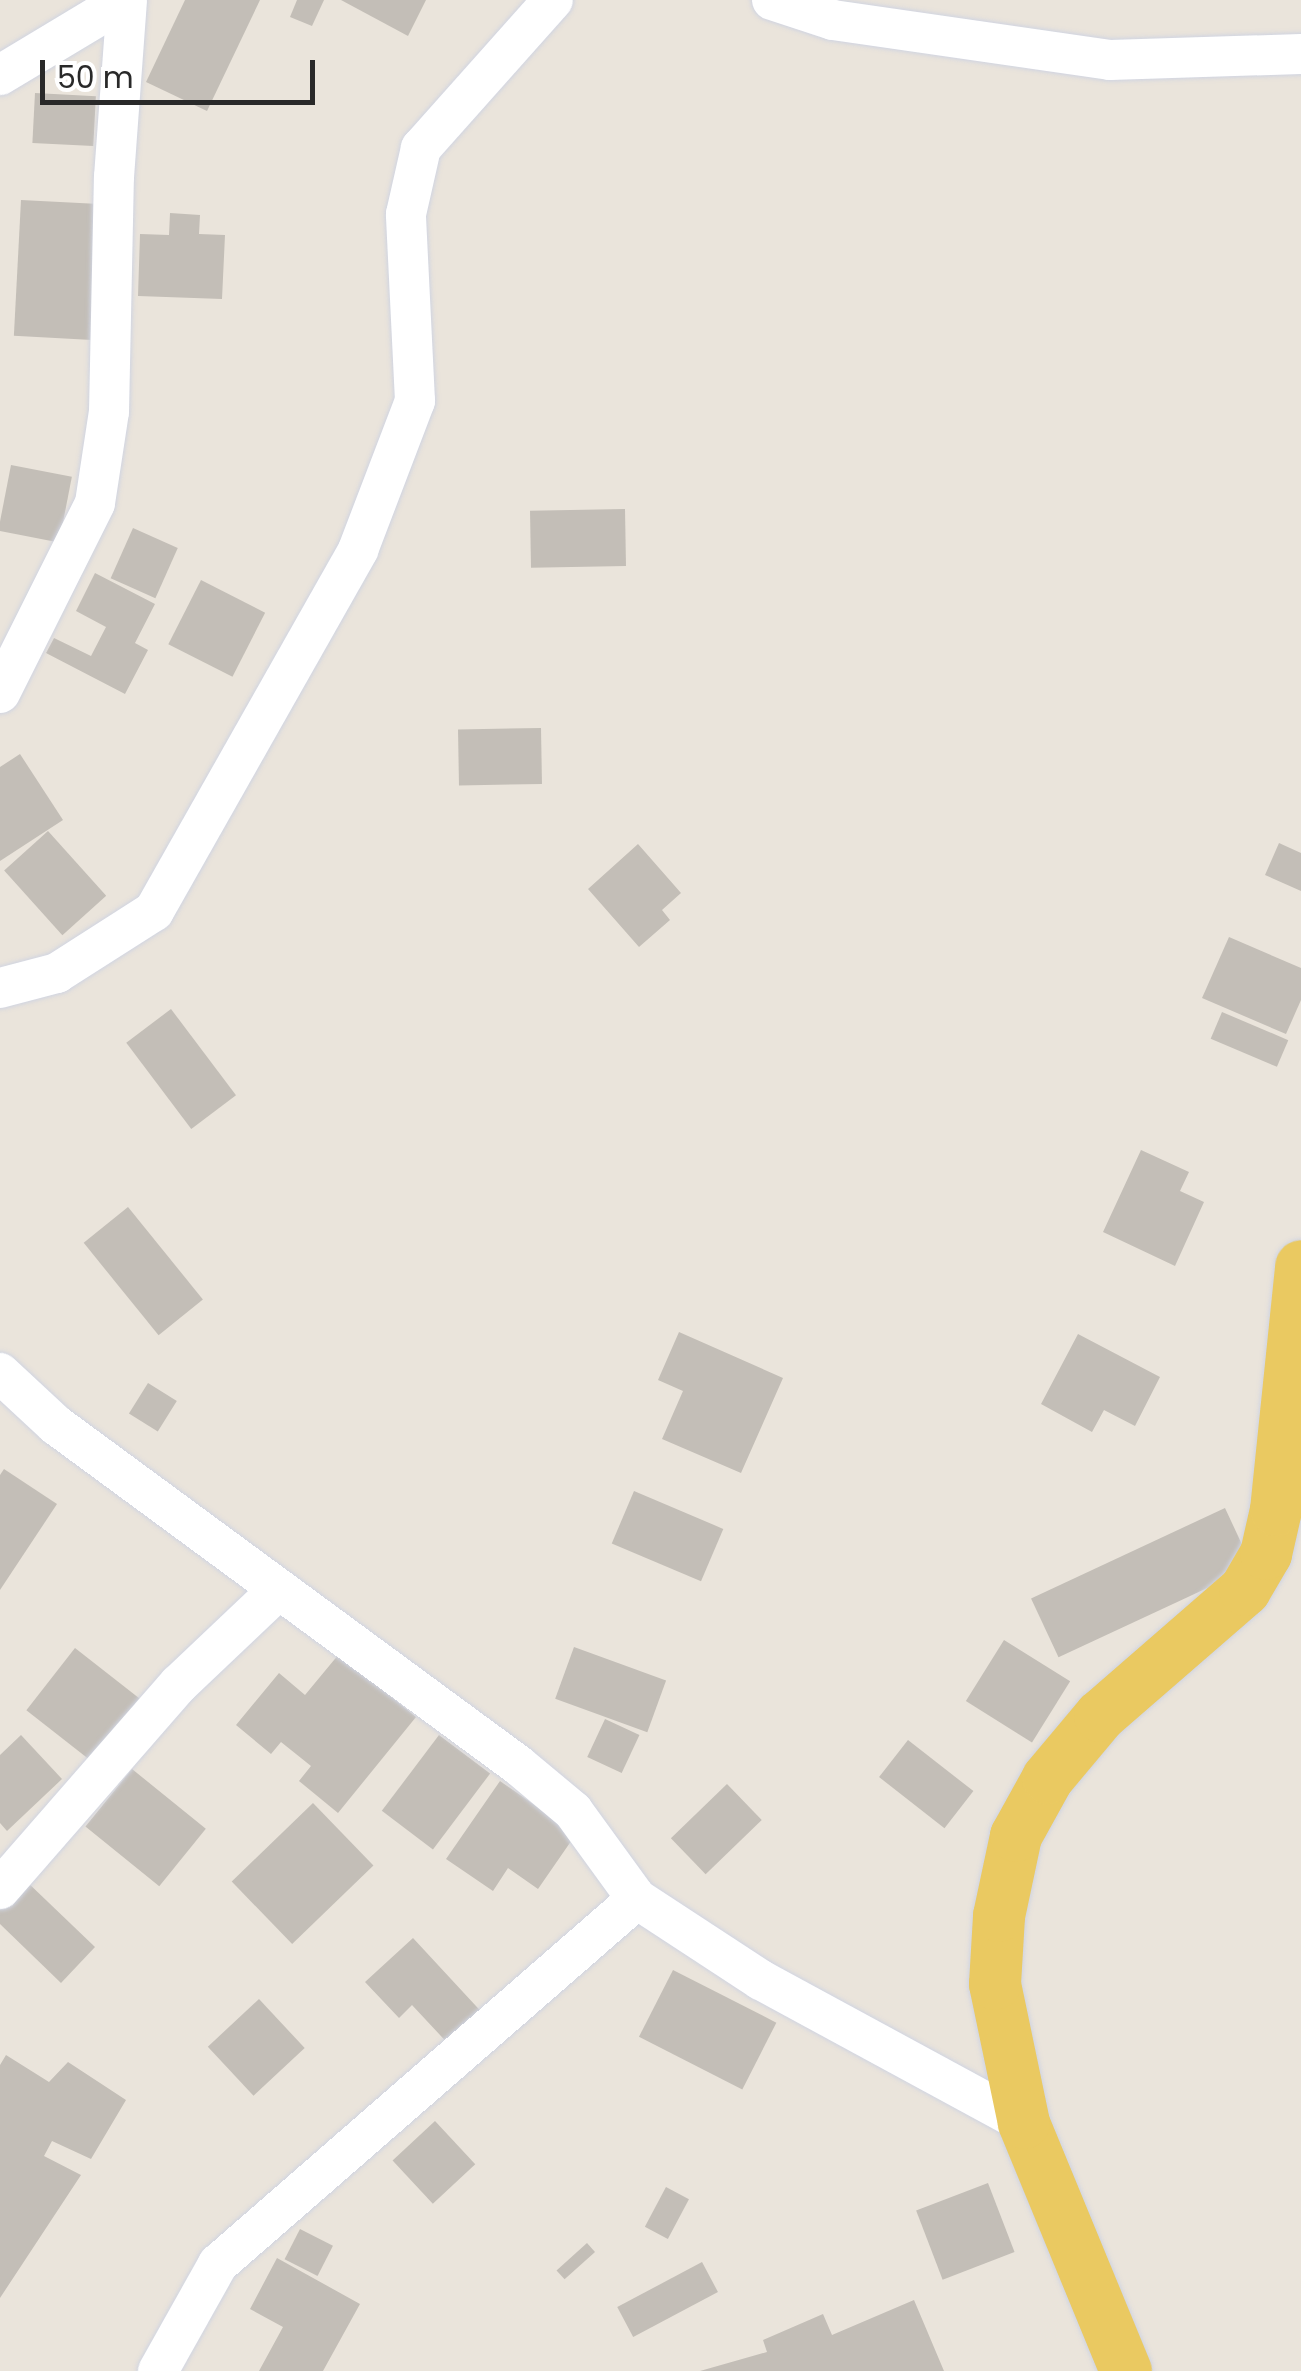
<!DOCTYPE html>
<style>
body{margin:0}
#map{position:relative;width:1301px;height:2371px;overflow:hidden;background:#eae4db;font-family:Poppins,sans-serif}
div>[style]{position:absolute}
.building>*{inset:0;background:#c3beb7;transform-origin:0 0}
.roads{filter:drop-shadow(0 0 2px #d0d4e1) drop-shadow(0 0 2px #d0d4e1)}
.minor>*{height:40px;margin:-20px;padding:0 20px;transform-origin:20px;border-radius:20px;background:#fff}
.major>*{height:52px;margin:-26px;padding:0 26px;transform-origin:26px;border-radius:26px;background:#eac961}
span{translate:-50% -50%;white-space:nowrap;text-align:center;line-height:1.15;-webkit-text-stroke:10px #fff;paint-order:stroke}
.scale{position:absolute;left:40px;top:60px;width:275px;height:45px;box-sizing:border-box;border:5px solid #292929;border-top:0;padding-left:12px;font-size:30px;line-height:35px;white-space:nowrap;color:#292929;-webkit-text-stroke:8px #fff;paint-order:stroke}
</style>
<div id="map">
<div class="building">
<div style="clip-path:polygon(185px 0,260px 0,207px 111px,146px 82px)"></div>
<div style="clip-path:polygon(297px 0,324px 0,312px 26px,290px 17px)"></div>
<div style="clip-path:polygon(341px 0,426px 0,408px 36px)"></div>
<div style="left:35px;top:93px;width:61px;height:50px;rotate:3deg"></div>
<div style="left:21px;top:200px;width:83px;height:136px;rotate:3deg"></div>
<div style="clip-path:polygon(170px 213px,200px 215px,199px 234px,225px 235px,222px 299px,138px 296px,140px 234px,169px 235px)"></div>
<div style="left:11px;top:465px;width:62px;height:67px;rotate:11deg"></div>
<div style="left:625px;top:509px;width:57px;height:95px;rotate:89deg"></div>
<div style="left:133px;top:528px;width:49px;height:55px;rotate:24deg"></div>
<div style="clip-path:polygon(95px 573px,155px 604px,135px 643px,148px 650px,125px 694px,46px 653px,54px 638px,91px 656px,106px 627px,76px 611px)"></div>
<div style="left:201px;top:580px;width:72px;height:72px;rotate:27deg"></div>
<div style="left:541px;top:728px;width:56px;height:83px;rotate:89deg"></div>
<div style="clip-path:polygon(20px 754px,63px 820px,0 861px,0 767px)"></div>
<div style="left:48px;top:831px;width:87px;height:59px;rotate:48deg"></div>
<div style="clip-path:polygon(1279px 843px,1301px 853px,1301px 891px,1265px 875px)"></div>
<div style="clip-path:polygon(638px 844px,681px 893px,662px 910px,670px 920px,639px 947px,588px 889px)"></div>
<div style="clip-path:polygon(1229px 937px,1301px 968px,1301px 1000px,1286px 1034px,1202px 998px)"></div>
<div style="left:171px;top:1009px;width:108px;height:56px;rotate:53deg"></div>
<div style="left:1222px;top:1012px;width:72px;height:29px;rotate:23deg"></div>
<div style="clip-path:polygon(1141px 1150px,1189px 1172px,1180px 1191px,1204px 1202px,1175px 1266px,1103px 1232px)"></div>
<div style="left:128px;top:1207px;width:119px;height:57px;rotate:51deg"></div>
<div style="clip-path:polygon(679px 1332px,783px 1378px,741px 1473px,662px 1439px,683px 1391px,658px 1380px)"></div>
<div style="clip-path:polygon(1078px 1334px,1160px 1377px,1135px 1426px,1104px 1410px,1092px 1432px,1041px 1404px)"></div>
<div style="left:148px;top:1383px;width:34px;height:36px;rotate:32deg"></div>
<div style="clip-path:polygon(4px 1469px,57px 1504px,0 1590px,0 1475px)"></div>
<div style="left:634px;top:1491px;width:97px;height:57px;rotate:23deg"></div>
<div style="left:1225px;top:1508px;width:65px;height:214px;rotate:65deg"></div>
<div style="left:1004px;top:1640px;width:78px;height:72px;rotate:32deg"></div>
<div style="left:574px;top:1647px;width:98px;height:55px;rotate:20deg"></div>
<div style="left:75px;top:1648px;width:92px;height:79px;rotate:38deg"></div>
<div style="clip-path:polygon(339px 1654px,416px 1717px,338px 1813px,299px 1781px,311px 1766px,281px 1742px,271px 1754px,236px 1725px,279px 1673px,305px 1695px)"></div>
<div style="left:605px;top:1719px;width:38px;height:42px;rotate:25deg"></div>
<div style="clip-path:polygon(21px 1735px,62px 1779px,7px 1831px,0 1823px,0 1755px)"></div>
<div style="left:439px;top:1735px;width:64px;height:95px;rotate:37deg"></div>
<div style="left:908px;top:1740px;width:83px;height:47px;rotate:38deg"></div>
<div style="left:132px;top:1769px;width:95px;height:74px;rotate:39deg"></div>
<div style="clip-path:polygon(500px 1781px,576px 1834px,538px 1889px,508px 1868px,493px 1891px,446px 1859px)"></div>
<div style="left:727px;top:1784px;width:50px;height:78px;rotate:46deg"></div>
<div style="left:313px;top:1803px;width:87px;height:113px;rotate:46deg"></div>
<div style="clip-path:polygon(24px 1879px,95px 1947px,61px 1983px,0 1924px,0 1904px)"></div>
<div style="clip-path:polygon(413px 1938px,488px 2019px,454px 2050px,412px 2005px,399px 2018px,365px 1982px)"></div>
<div style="left:673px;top:1970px;width:116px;height:75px;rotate:27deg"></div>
<div style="left:259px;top:1999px;width:67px;height:70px;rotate:47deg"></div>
<div style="clip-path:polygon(6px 2055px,49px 2082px,68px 2062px,126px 2100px,91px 2159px,52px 2141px,44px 2156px,81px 2175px,0 2298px,0 2065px)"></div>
<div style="left:435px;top:2121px;width:59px;height:58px;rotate:47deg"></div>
<div style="left:988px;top:2183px;width:74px;height:77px;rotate:69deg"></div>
<div style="left:666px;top:2187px;width:26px;height:45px;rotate:28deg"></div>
<div style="left:300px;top:2229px;width:37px;height:34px;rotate:27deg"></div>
<div style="left:587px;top:2243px;width:12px;height:41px;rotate:48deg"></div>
<div style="clip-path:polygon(277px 2258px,360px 2304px,323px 2371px,259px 2371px,283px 2327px,250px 2309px)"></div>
<div style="left:702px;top:2262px;width:34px;height:96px;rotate:62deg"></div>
<div style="clip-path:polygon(914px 2300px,944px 2371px,700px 2371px,767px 2352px,763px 2340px,823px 2314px,832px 2335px)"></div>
</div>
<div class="roads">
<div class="minor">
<div style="left:772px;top:0;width:64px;rotate:18.2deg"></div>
<div style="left:833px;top:20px;width:280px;rotate:8.2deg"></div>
<div style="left:1110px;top:60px;width:191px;rotate:-1.8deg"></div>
<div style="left:0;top:75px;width:146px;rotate:-31deg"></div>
<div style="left:0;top:693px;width:212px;rotate:-63.4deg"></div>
<div style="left:95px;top:503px;width:92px;rotate:-81.3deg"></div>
<div style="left:109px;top:412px;width:235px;rotate:-88.8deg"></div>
<div style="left:114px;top:177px;width:177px;rotate:-85.8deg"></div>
<div style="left:0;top:988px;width:59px;rotate:-14.7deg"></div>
<div style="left:57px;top:973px;width:115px;rotate:-32.6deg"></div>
<div style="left:154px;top:911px;width:415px;rotate:-60.5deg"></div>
<div style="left:358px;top:550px;width:160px;rotate:-69.1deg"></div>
<div style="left:415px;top:401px;width:187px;rotate:-92.8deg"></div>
<div style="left:406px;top:214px;width:68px;rotate:-77.2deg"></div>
<div style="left:421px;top:148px;width:198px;rotate:-48.3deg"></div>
<div style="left:0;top:1373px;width:76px;rotate:42.9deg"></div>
<div style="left:56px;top:1425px;width:574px;rotate:36.35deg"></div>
<div style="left:518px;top:1765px;width:72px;rotate:39.9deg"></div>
<div style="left:573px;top:1811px;width:109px;rotate:54deg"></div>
<div style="left:637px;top:1899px;width:148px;rotate:33.2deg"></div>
<div style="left:761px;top:1980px;width:299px;rotate:28.5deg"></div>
<div style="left:0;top:1889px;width:272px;rotate:-48.9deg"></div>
<div style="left:179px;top:1684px;width:137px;rotate:-43.5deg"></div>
<div style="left:158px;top:2371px;width:123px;rotate:-60.7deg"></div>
<div style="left:218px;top:2264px;width:556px;rotate:-41.06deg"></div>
</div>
<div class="major">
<div style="left:1126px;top:2371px;width:268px;rotate:-112.4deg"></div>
<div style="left:1024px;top:2123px;width:142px;rotate:-101.8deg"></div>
<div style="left:995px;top:1984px;width:68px;rotate:-86.6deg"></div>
<div style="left:999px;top:1916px;width:82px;rotate:-78deg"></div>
<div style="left:1016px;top:1836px;width:66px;rotate:-61.1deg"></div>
<div style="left:1048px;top:1778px;width:81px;rotate:-50deg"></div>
<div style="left:1100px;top:1716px;width:192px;rotate:-41deg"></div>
<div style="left:1245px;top:1590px;width:42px;rotate:-59.7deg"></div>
<div style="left:1266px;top:1554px;width:45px;rotate:-77.2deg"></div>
<div style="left:1276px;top:1510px;width:245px;rotate:-84.1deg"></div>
</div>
</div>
<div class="scale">50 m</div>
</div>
